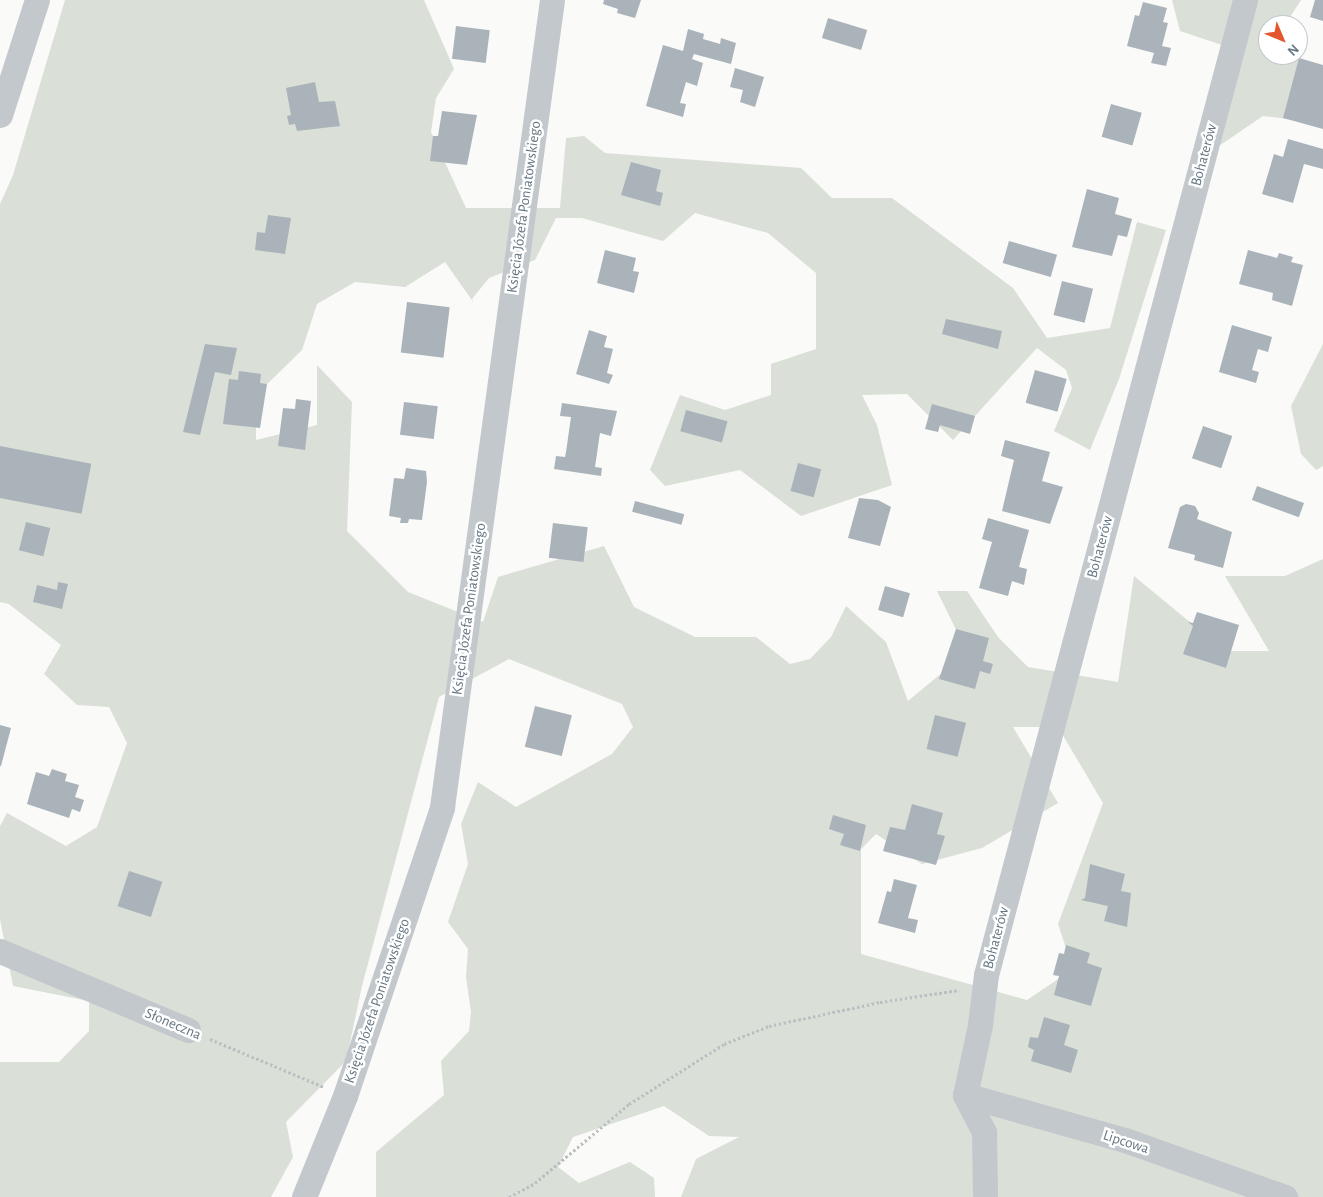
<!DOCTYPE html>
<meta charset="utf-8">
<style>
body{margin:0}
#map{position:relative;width:1323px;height:1197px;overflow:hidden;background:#fafaf8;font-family:"Alegreya Sans",sans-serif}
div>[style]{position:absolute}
.green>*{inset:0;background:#dadfd7}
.building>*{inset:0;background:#aab3b9;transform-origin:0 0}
.path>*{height:3px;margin-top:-1.5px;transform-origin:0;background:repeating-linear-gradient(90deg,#bbbfc2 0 2.5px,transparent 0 5px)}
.minor>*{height:25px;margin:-12.5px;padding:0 12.5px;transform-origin:12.5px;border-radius:12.5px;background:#c3c8cc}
span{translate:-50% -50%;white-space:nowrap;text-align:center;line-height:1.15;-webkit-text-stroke:5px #fff;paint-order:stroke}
.street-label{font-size:15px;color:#657683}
.north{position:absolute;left:1258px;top:15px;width:50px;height:50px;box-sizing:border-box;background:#fff;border:1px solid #c1c8cd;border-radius:50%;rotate:135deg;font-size:14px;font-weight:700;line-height:20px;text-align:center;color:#657683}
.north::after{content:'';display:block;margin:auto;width:18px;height:22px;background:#e4572e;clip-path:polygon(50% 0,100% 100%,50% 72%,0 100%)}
</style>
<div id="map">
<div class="green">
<div style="clip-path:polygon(evenodd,65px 0,424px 0,454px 69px,436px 98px,431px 132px,466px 208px,560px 208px,566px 138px,584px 136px,605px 153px,801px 168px,832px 198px,892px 198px,1013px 288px,1047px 338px,1110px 328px,1137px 222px,1166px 230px,1119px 379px,1090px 450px,1054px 431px,1072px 388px,1066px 370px,1037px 348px,953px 440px,907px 394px,862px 395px,877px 425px,892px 485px,801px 516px,740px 470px,665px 486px,650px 470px,680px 395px,725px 410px,771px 395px,771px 364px,816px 349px,816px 273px,768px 233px,695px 213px,663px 241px,582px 218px,556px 218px,535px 260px,489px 278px,472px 299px,474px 303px,445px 262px,405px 287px,355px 282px,317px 304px,302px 350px,256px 395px,256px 440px,317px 425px,317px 365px,352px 402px,347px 531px,408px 592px,483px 622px,498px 577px,604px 546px,634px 607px,695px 637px,756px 637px,790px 664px,810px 659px,831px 637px,846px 606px,886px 642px,908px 701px,967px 652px,937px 591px,967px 591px,998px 637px,1028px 667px,1118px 682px,1134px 576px,1225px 651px,1269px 651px,1225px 576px,1285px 576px,1323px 559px,1323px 1197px,681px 1197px,696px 1159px,739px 1137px,709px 1136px,664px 1106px,573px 1137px,558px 1167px,579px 1183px,630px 1162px,654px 1178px,655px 1197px,376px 1197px,376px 1152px,444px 1095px,441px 1061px,469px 1031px,471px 1012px,466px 977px,468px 949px,448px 922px,468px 864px,461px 824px,478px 782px,516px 807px,612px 754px,633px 727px,622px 704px,509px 659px,439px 697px,362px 986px,346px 1061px,286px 1122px,293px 1157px,271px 1197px,0 1197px,0 1062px,59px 1062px,89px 1031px,89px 1001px,13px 986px,0 919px,0 826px,7px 813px,66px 846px,97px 827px,127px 743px,109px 707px,77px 705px,44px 674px,61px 645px,9px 604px,0 602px,0 204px,13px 175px,65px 0,1013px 727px,1058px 727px,1103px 803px,1058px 924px,1073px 969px,1027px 1000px,861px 954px,861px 849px,876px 834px,922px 864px,982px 848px,1058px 803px,1013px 727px)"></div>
<div style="clip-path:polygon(1172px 0,1301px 0,1285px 25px,1268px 25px,1268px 55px,1291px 55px,1323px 69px,1323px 123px,1263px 116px,1210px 152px,1225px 46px,1180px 31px)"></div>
<div style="clip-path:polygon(1323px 344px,1323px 466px,1316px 470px,1301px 454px,1291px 406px)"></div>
</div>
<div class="building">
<div style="clip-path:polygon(604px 0,641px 0,635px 18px,617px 13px,618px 9px,603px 4px)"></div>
<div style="clip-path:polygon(1315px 0,1323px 0,1323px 21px,1310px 17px)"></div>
<div style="clip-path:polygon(1143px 2px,1167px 8px,1163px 22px,1168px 23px,1162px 46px,1171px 48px,1166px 66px,1151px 63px,1154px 53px,1127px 46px,1135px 15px,1139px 16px)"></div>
<div style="left:828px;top:18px;width:41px;height:21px;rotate:17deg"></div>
<div style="left:456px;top:26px;width:34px;height:33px;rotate:7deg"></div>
<div style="clip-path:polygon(688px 29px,704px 34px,703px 39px,720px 44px,721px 38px,736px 43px,731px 64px,694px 54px,692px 59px,703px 63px,697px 86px,686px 82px,680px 103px,686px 104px,683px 117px,646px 106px,663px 45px,683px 51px)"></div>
<div style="clip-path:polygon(1299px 58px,1323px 65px,1323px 129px,1283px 118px)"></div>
<div style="clip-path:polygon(735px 68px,764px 77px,755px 107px,740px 102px,743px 90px,730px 87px)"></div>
<div style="clip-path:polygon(315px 82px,319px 102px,335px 101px,340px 126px,297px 131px,295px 124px,289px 125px,287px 116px,291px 115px,286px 88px)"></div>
<div style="left:1111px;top:104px;width:32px;height:34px;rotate:16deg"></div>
<div style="clip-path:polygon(442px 111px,477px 115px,467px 165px,430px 161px,433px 136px,438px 136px)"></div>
<div style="clip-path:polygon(1288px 139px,1323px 149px,1323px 169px,1304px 164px,1293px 203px,1262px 194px,1274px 154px,1283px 157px)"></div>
<div style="clip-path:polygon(631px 162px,661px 170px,656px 191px,663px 193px,660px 206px,621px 195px)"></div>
<div style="clip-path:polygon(1087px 189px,1119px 198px,1115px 214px,1132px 219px,1127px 237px,1118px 235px,1112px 256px,1072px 247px)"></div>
<div style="clip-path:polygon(268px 215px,291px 218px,285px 254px,255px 250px,257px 232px,265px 233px)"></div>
<div style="left:1009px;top:241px;width:50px;height:23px;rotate:16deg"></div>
<div style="clip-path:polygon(605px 250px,636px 258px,633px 271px,639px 272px,634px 293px,597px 283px)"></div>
<div style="clip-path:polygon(1248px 250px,1277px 258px,1279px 253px,1293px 257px,1291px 262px,1303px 265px,1292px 306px,1272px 300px,1273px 293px,1239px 284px)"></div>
<div style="left:1062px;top:281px;width:32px;height:35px;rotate:14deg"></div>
<div style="left:407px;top:302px;width:43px;height:51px;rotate:7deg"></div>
<div style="clip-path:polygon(946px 319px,1002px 331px,998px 349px,942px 334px)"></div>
<div style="clip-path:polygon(1232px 325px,1272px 337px,1268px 352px,1258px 349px,1252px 370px,1259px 372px,1256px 383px,1219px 372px)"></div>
<div style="clip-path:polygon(589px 330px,607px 336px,604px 347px,613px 349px,607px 373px,613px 375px,609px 384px,576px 374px)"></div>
<div style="clip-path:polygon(205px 344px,237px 348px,231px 375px,215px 372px,200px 435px,183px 432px)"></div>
<div style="left:1035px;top:370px;width:33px;height:34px;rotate:16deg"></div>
<div style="clip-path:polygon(239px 371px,261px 374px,260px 383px,267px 384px,260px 428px,223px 424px,229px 379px,238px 380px)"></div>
<div style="clip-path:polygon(296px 399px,311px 401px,305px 450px,278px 446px,283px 408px,295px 409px)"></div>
<div style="left:404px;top:402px;width:34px;height:33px;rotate:7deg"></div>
<div style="clip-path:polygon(562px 403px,617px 411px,611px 436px,600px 433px,595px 467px,602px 468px,601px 476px,554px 469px,556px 456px,565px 457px,566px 452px,571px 417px,560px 416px)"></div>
<div style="clip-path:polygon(932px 404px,975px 416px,970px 434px,940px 425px,938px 432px,925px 429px)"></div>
<div style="left:686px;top:410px;width:43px;height:22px;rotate:15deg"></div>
<div style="left:1203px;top:426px;width:31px;height:34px;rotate:19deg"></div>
<div style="clip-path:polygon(1005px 440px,1050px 452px,1042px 481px,1063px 487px,1050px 524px,1002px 511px,1014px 460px,1001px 456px)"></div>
<div style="left:0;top:446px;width:93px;height:51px;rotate:11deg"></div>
<div style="left:798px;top:463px;width:24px;height:29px;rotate:15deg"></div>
<div style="clip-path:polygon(406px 468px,426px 471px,427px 482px,422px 520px,409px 519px,408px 523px,400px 523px,401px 518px,389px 516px,394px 478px,404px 479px)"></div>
<div style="left:1257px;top:486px;width:50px;height:15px;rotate:20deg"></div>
<div style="clip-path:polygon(859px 498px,878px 500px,891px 507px,880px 546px,848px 538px)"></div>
<div style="left:635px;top:501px;width:51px;height:11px;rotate:15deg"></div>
<div style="clip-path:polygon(1186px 504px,1195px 506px,1199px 513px,1197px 519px,1232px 532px,1223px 568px,1194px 560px,1195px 555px,1168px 548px,1180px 507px)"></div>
<div style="clip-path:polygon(988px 518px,1029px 530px,1019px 567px,1027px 569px,1024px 585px,1012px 581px,1008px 596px,979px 588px,992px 542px,982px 539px)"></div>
<div style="left:26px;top:522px;width:25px;height:29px;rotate:14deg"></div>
<div style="left:553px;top:523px;width:35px;height:35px;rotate:7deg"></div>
<div style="clip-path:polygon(58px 582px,68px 584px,62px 609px,33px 602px,37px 585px,57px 590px)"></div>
<div style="left:885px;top:586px;width:26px;height:25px;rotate:16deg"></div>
<div style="clip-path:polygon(1197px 612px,1239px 625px,1226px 668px,1183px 654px,1193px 626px,1188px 622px,1193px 623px)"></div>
<div style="clip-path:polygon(956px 629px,989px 638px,983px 661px,993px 664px,990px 674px,980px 671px,975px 689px,939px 679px)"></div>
<div style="left:535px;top:706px;width:38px;height:42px;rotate:14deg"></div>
<div style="left:935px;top:715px;width:32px;height:35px;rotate:14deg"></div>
<div style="clip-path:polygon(0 725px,11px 728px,1px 766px,0 766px)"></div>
<div style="clip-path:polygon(52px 769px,67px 774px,65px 781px,79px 785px,75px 797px,84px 800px,80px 812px,72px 809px,69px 818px,27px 804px,36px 772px,49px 776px)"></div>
<div style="clip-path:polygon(912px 804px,943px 813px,937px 834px,945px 836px,936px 865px,883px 851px,890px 827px,905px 830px)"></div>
<div style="clip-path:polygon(833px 815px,866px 825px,860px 851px,840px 845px,844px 834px,829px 829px)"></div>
<div style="clip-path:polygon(1090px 864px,1125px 874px,1121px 891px,1131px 893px,1127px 927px,1104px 921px,1108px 906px,1081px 900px,1085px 898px)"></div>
<div style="left:129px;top:871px;width:35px;height:37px;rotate:18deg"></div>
<div style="clip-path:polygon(894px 879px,917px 885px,908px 918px,918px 920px,915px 933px,878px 923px,887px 891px,891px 892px)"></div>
<div style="clip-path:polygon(1066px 945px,1090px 953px,1087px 963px,1102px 968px,1091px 1006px,1054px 995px,1059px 976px,1053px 975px,1059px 953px,1064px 954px)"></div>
<div style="clip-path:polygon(1044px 1017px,1070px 1025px,1064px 1045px,1078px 1050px,1071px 1073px,1031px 1061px,1034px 1050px,1028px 1047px,1030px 1037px,1038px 1038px)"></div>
</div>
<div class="path">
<div style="left:210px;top:1039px;width:124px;rotate:22.8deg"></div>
<div style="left:509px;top:1197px;width:30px;rotate:-28deg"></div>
<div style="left:535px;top:1183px;width:123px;rotate:-40deg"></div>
<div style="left:629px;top:1104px;width:112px;rotate:-32.3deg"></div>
<div style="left:724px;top:1044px;width:48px;rotate:-21.8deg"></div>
<div style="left:769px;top:1026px;width:114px;rotate:-12.2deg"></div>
<div style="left:880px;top:1002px;width:80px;rotate:-8.6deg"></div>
</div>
<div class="minor">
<div style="left:0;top:115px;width:121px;rotate:-72.2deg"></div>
<div style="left:0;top:951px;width:204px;rotate:22.8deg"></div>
<div style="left:965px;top:1095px;width:72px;rotate:-77.9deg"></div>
<div style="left:980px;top:1025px;width:50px;rotate:-83.2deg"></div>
<div style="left:986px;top:975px;width:1009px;rotate:-75.12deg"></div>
<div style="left:965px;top:1095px;width:166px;rotate:15.7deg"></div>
<div style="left:1125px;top:1140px;width:170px;rotate:19.6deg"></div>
<div style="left:965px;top:1095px;width:42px;rotate:62.8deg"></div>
<div style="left:984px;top:1132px;width:65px;rotate:89.1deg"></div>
<div style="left:304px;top:1197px;width:109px;rotate:-67.9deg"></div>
<div style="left:345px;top:1096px;width:305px;rotate:-71.4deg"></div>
<div style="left:442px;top:807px;width:814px;rotate:-82.24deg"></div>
</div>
<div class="street-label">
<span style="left:1204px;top:155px;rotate:-75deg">Bohaterów</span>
<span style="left:524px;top:207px;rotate:-82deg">Księcia Józefa Poniatowskiego</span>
<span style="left:1100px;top:547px;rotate:-75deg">Bohaterów</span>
<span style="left:469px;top:609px;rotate:-82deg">Księcia Józefa Poniatowskiego</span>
<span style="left:996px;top:938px;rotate:-75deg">Bohaterów</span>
<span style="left:377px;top:1001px;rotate:-71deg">Księcia Józefa Poniatowskiego</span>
<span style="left:173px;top:1024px;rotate:23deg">Słoneczna</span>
<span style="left:1126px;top:1142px;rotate:18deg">Lipcowa</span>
</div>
<div class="north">N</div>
</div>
